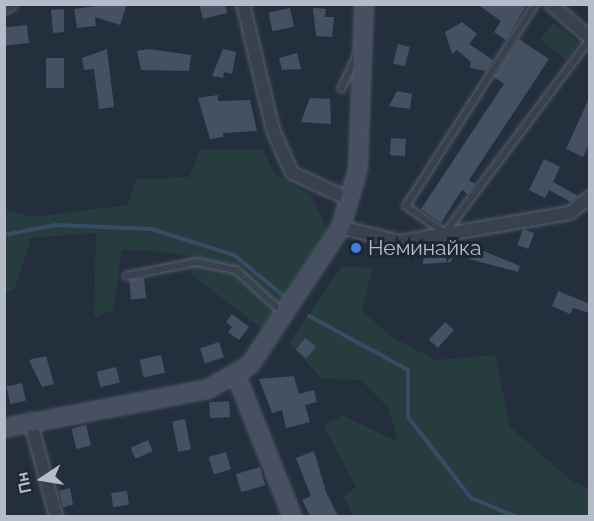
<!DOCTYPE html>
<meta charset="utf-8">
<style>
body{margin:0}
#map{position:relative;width:594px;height:521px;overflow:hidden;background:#242f3e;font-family:Raleway,sans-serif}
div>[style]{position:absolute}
.green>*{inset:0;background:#263c3f;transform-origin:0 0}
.stream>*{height:4px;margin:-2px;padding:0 2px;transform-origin:2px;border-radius:2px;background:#394c67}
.building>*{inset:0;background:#455162;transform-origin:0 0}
.roads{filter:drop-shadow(0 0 2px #565f6c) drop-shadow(0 0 2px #565f6c)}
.lane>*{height:6px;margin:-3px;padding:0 3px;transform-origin:3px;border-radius:3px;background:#38414e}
.street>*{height:12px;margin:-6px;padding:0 6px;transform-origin:6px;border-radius:6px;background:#38414e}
.secondary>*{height:16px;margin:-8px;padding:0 8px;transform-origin:8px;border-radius:8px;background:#465061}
.dots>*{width:16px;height:16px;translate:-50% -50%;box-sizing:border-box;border:3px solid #1d2633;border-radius:50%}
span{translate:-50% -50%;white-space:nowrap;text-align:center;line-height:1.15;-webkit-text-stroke:6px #1d2633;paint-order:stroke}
.poi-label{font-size:21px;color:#b4bcc9}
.left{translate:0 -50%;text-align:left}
.frame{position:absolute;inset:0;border:6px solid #b4bcc9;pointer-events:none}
.north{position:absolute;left:12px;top:449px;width:60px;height:60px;-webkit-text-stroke:4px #1d2633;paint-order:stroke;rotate:258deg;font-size:16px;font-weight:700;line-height:24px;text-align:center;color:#b4bcc9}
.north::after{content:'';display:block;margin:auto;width:21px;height:27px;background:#b4bcc9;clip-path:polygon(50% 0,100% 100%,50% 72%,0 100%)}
</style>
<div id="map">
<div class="green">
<div style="left:553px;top:23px;width:33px;height:21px;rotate:38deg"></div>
<div style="clip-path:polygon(200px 149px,263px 149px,274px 173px,312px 196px,327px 231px,262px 329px,191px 274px,190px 256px,151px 251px,122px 250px,113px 310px,94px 318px,96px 233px,31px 238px,14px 289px,5px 293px,5px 209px,31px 217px,127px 205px,136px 179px,189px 177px)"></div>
<div style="clip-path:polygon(342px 266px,372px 268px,362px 310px,391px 337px,436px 360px,495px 355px,510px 427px,573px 482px,589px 488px,589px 516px,353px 516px,344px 496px,356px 487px,324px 426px,342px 415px,398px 442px,388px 407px,361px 380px,322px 379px,289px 343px)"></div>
</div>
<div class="stream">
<div style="left:4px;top:235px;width:53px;rotate:-10.9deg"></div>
<div style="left:56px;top:225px;width:95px;rotate:2.4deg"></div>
<div style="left:151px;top:229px;width:87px;rotate:17.4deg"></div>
<div style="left:234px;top:255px;width:66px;rotate:39.5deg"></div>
<div style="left:309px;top:316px;width:113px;rotate:28.6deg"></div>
<div style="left:408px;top:370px;width:47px;rotate:90deg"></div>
<div style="left:408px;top:417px;width:103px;rotate:52.1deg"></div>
<div style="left:471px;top:498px;width:47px;rotate:22.7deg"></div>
</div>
<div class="building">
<div style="clip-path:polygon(112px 4px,127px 4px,120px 25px,95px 17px,96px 26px,77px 28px,74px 9px)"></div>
<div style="clip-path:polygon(199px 4px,225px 4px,227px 13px,203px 19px)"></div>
<div style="clip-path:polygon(477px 4px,527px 4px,506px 40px,494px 32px,501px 21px)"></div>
<div style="left:290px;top:8px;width:19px;height:22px;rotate:78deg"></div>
<div style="clip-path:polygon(313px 8px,326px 9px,325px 17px,334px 17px,332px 37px,316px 36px)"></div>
<div style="clip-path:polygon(64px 9px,64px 32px,53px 33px,51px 10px)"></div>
<div style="clip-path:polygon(462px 22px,477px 34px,469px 44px,493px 60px,486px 71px,470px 68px,471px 62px,457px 50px,452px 54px,445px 32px)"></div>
<div style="left:27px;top:25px;width:18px;height:23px;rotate:84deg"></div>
<div style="clip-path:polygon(519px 39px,549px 59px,469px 180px,475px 184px,468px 194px,462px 190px,441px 223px,421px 209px,504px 84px,494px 77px)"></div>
<div style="left:398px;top:44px;width:12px;height:20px;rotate:14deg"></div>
<div style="clip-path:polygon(107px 49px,114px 107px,99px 109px,94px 69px,84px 70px,82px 58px)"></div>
<div style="clip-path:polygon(149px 49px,191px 55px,189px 71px,141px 70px,137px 51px)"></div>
<div style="clip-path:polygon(223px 49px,236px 52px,232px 74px,224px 72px,223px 78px,212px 76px)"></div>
<div style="clip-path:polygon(297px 53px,301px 69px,282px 70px,279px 58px)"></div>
<div style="left:46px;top:58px;width:18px;height:30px"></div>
<div style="clip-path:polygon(397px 91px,412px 94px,410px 109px,389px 106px)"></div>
<div style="clip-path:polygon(218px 95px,218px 101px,250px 100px,257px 131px,223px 133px,223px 137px,210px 139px,198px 98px)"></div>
<div style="clip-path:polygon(590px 96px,590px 142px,583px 157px,566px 149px)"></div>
<div style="clip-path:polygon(310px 98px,330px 99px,331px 124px,301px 122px)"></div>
<div style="left:391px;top:138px;width:15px;height:17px;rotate:4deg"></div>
<div style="clip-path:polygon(544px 159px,560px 167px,553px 182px,578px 196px,571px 202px,549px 190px,545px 198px,529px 190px)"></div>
<div style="left:523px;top:229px;width:12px;height:17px;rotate:20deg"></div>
<div style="clip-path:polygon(436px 244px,453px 248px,451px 262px,423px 264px,424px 253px)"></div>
<div style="clip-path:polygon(474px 247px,520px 266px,518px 272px,469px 259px)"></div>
<div style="left:144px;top:278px;width:20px;height:15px;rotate:84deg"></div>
<div style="clip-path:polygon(558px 291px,590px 304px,590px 313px,573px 308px,570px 314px,552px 306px)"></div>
<div style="clip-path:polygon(232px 314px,249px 327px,239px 340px,228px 332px,232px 327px,226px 322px)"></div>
<div style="left:445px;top:322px;width:12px;height:24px;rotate:42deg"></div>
<div style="left:305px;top:338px;width:14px;height:15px;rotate:39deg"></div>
<div style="left:219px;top:342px;width:16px;height:20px;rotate:72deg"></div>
<div style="left:161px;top:355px;width:18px;height:22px;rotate:77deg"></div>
<div style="clip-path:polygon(46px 356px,54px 384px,42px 387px,29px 360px)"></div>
<div style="left:116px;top:367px;width:16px;height:20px;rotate:76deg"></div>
<div style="clip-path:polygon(294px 376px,299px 394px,314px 390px,317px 402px,305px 405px,310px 422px,286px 428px,282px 410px,272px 413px,259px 379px)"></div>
<div style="left:22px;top:383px;width:18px;height:16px;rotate:77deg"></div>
<div style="left:229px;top:401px;width:16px;height:20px;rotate:86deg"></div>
<div style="left:185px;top:419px;width:31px;height:13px;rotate:79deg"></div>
<div style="left:86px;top:425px;width:21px;height:15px;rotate:76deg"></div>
<div style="left:148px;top:440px;width:12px;height:19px;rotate:66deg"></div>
<div style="clip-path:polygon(314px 451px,326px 492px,338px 516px,310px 516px,302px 500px,311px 496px,296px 458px)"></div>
<div style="left:226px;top:452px;width:18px;height:18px;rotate:74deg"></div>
<div style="left:260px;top:467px;width:19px;height:25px;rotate:74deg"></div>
<div style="clip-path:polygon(70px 488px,73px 505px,63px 507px,59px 491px)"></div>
<div style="left:127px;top:491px;width:14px;height:16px;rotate:82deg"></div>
</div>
<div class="roads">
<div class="lane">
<div style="left:341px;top:89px;width:35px;rotate:-65deg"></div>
<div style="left:445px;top:233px;width:242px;rotate:-53.2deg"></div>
<div style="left:446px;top:234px;width:49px;rotate:-145deg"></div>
<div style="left:406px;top:206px;width:240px;rotate:-57.4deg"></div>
<div style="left:126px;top:276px;width:72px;rotate:-11.2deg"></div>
<div style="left:197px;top:262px;width:40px;rotate:12deg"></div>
<div style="left:236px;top:270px;width:62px;rotate:42.4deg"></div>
</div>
<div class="street">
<div style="left:243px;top:4px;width:130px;rotate:76.6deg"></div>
<div style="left:273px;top:130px;width:47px;rotate:66.2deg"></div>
<div style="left:292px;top:173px;width:63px;rotate:24.5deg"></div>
<div style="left:551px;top:4px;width:52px;rotate:41.1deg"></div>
<div style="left:4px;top:8px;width:8px;rotate:-30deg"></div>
<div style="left:341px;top:227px;width:61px;rotate:14.3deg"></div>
<div style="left:400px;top:242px;width:172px;rotate:-9.7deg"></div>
<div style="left:570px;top:213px;width:26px;rotate:-39deg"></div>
<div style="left:30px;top:420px;width:99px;rotate:74.8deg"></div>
</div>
<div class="secondary">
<div style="left:236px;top:375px;width:152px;rotate:68.3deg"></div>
<div style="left:4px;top:428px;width:208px;rotate:-10.8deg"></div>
<div style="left:208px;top:389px;width:48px;rotate:-29.7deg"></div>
<div style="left:250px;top:365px;width:165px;rotate:-56.6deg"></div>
<div style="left:341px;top:227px;width:60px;rotate:-73.7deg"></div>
<div style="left:358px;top:169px;width:165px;rotate:-87.9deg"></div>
</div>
</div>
<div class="dots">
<div style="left:356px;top:248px;background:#3f7fe0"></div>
</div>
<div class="poi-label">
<span class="left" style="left:368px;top:248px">Неминайка</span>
</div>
<div class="frame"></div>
<div class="north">Пн</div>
</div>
